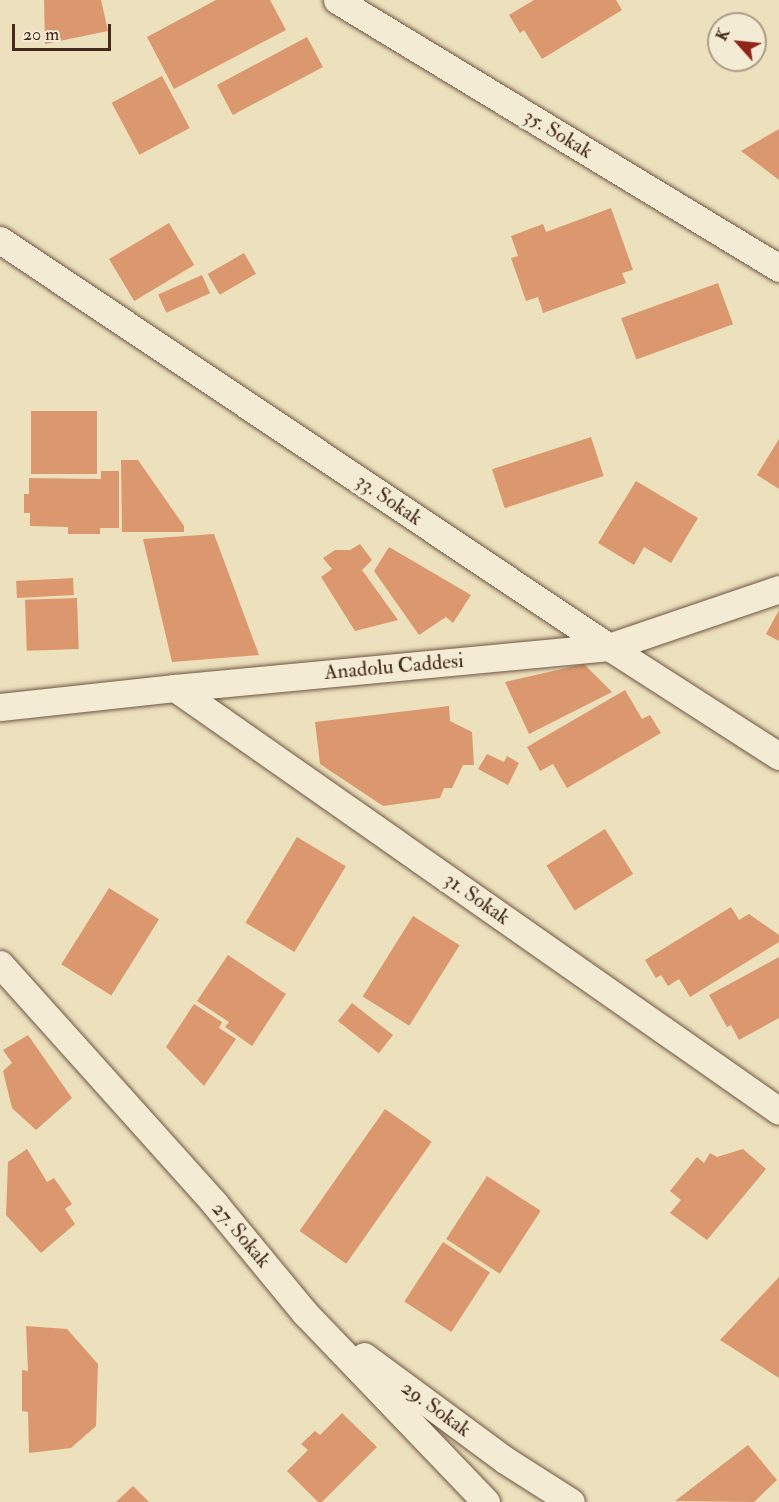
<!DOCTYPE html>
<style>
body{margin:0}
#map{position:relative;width:779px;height:1502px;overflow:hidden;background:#ede0bc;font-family:"IM FELL Double Pica",serif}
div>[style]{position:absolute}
.building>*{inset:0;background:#db986e;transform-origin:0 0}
.roads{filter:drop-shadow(0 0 2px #6e5644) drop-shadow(0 0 2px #6e5644)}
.street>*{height:27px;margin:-13.5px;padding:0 13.5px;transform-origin:13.5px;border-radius:13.5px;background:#f3ebd3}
span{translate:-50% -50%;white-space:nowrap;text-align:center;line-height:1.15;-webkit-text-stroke:6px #f3ebd3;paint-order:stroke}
.street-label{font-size:21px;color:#44281c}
.north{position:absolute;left:707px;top:12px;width:60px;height:60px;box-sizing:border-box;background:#f3ebd3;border:2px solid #ad9d8a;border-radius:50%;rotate:297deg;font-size:16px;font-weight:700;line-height:24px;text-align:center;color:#44281c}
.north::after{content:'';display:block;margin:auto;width:21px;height:27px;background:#8f2418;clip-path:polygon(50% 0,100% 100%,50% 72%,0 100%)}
.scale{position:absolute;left:12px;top:24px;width:99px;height:27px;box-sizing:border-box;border:3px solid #44281c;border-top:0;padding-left:8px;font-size:18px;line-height:21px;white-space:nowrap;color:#44281c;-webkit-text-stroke:4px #f3ebd3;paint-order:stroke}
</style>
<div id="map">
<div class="building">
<div style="clip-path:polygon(44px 0,101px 0,108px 31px,45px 44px)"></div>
<div style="clip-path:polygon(216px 0,270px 0,286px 30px,174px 89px,147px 37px)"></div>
<div style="clip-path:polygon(534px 0,616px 0,622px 10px,542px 59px,524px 30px,520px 33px,509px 15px)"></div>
<div style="left:307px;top:37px;width:34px;height:102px;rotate:62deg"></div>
<div style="left:162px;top:76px;width:59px;height:57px;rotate:62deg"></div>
<div style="clip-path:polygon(779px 129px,779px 180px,741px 151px)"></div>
<div style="clip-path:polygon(611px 208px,633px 270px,622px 273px,626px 283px,543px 313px,538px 297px,526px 301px,511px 258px,518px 256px,511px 236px,543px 224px,546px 232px)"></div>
<div style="left:169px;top:223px;width:49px;height:70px;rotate:59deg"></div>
<div style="left:244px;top:253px;width:24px;height:42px;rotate:60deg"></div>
<div style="left:202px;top:275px;width:20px;height:48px;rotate:66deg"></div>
<div style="left:718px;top:283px;width:44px;height:103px;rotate:70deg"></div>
<div style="left:31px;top:411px;width:66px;height:63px"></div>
<div style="left:591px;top:437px;width:41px;height:104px;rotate:72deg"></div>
<div style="clip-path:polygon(779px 439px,779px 489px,757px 475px)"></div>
<div style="clip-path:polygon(121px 460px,138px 460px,184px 526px,184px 532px,122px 532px)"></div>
<div style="clip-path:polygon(101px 471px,119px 471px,119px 528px,100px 528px,100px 534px,68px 534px,68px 527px,30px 526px,30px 513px,24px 513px,24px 494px,29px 494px,29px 478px,101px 479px)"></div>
<div style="clip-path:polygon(636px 481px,698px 518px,671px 563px,644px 547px,634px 565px,598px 543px)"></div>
<div style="clip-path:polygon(214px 534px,259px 655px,172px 662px,143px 539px)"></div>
<div style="clip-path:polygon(360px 544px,372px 560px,362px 570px,398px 620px,355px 631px,321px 577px,332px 569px,323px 558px,335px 550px,350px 550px)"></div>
<div style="clip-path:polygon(389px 547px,471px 595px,453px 623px,446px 617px,419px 635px,374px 571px)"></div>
<div style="left:73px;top:578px;width:17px;height:57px;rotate:87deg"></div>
<div style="left:77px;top:598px;width:51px;height:52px;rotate:88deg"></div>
<div style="clip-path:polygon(779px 610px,779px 641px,766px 634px)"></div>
<div style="clip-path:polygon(584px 664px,612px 692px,529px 734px,505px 682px)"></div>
<div style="clip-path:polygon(625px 690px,642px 719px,650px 715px,661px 733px,567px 788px,553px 764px,540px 771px,527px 747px)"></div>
<div style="clip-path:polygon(449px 706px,450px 721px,472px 732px,474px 765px,463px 765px,452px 788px,444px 788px,440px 798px,383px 806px,320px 764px,315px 722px)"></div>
<div style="clip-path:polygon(487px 754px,504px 762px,507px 756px,519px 763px,508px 785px,478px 769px)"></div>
<div style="left:605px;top:829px;width:53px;height:69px;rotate:58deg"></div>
<div style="left:297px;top:837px;width:57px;height:100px;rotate:31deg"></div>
<div style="left:109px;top:888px;width:59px;height:90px;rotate:32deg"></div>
<div style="clip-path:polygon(731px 907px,739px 920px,749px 914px,779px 935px,779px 942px,690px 997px,679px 979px,668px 986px,661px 975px,656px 978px,645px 960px)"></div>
<div style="left:413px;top:916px;width:55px;height:95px;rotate:32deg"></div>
<div style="clip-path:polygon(228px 955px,286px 994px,252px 1046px,225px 1027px,229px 1022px,197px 1001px)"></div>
<div style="clip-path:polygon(779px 957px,779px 1018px,739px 1040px,731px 1025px,727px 1027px,709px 995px)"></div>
<div style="left:352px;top:1003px;width:52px;height:23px;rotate:38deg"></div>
<div style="clip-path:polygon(194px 1004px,222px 1022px,219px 1028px,236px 1039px,204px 1086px,166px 1047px)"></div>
<div style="clip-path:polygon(28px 1035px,72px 1098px,36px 1130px,12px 1108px,3px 1071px,12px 1063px,3px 1050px)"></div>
<div style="left:385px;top:1109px;width:57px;height:149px;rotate:35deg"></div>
<div style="clip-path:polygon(27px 1149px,47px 1182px,54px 1178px,72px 1204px,65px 1209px,75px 1224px,41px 1253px,6px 1215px,8px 1162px)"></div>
<div style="clip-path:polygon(743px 1149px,766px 1169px,707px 1240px,670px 1213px,681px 1200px,670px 1191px,697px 1157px,704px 1163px,710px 1153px,717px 1157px)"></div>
<div style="left:487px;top:1176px;width:64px;height:75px;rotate:33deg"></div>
<div style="left:443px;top:1242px;width:56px;height:71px;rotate:33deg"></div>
<div style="clip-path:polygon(779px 1277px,779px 1378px,720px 1340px)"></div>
<div style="clip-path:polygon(26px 1326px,67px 1329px,98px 1364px,96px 1426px,71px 1448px,29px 1453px,28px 1412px,22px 1411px,22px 1370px,28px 1371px)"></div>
<div style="clip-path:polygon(342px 1413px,377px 1447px,322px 1502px,318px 1502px,287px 1471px,308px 1450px,301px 1444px,315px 1431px,320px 1435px)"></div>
<div style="clip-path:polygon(748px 1445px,777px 1480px,754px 1502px,675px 1501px)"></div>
<div style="clip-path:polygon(133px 1486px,149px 1502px,116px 1502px)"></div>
</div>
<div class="roads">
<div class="street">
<div style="left:337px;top:0;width:517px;rotate:31.23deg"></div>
<div style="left:0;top:240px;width:732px;rotate:33.76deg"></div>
<div style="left:609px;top:647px;width:202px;rotate:32.7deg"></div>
<div style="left:175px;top:688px;width:737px;rotate:35deg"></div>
<div style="left:0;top:707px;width:176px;rotate:-6.2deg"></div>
<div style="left:175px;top:688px;width:436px;rotate:-5.4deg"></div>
<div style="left:609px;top:647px;width:180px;rotate:-18.8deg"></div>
<div style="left:0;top:964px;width:322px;rotate:48.1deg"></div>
<div style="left:215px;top:1204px;width:140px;rotate:50.5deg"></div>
<div style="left:304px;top:1312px;width:263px;rotate:46.2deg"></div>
<div style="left:364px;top:1356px;width:175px;rotate:36.4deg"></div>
<div style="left:505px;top:1460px;width:78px;rotate:32.5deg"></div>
</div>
</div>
<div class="street-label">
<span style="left:558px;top:134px;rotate:31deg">35. Sokak</span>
<span style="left:389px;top:500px;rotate:34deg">33. Sokak</span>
<span style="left:394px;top:667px;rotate:-5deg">Anadolu Caddesi</span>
<span style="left:477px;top:899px;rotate:35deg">31. Sokak</span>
<span style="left:241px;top:1235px;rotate:50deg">27. Sokak</span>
<span style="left:436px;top:1409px;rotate:36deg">29. Sokak</span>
</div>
<div class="north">K</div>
<div class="scale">20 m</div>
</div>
